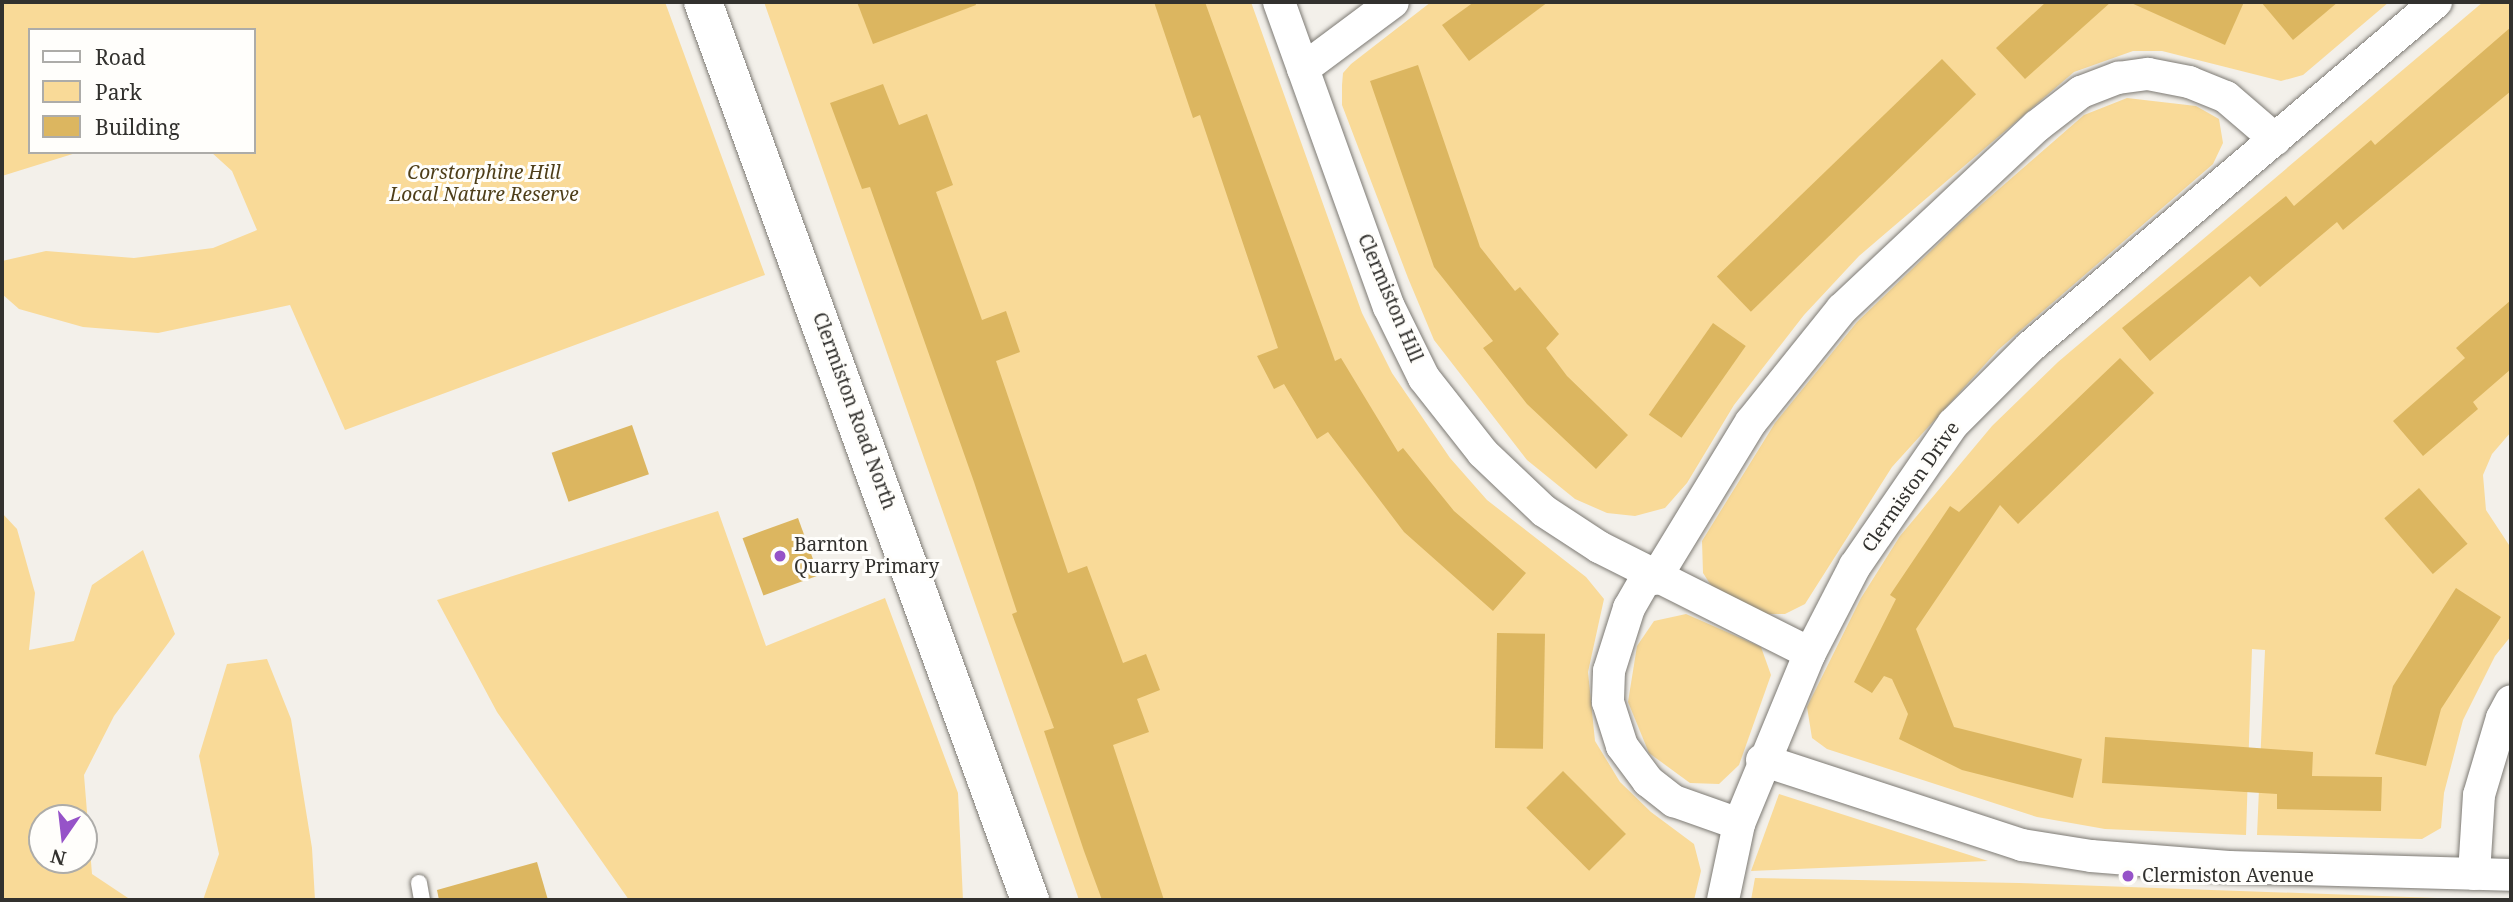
<!DOCTYPE html>
<style>
body{margin:0}
#map{position:relative;width:2513px;height:902px;overflow:hidden;background:#f3f0ea;font-family:"Noto Serif",serif}
div>[style]{position:absolute}
.green>*{inset:0;background:#f9da98}
.building>*{inset:0;background:#dcb660;transform-origin:0 0}
.roads{filter:drop-shadow(0 0 2px #7d7a74) drop-shadow(0 0 2px #7d7a74)}
.lane>*{height:16px;margin:-8px;padding:0 8px;transform-origin:8px;border-radius:8px;background:#fff}
.street>*{height:32px;margin:-16px;padding:0 16px;transform-origin:16px;border-radius:16px;background:#fff}
.secondary>*{height:38px;margin:-19px;padding:0 19px;transform-origin:19px;border-radius:19px;background:#fff}
.dots>*{width:19px;height:19px;translate:-50% -50%;box-sizing:border-box;border:4px solid #fffefb;border-radius:50%}
span{translate:-50% -50%;white-space:nowrap;text-align:center;line-height:1.15;-webkit-text-stroke:6px #fffefb;paint-order:stroke}
.park-label{font-size:19px;color:#4e3e19;font-style:italic}
.street-label{font-size:19px;color:#32312e}
.poi-label{font-size:19px;color:#32312e}
.left{translate:0 -50%;text-align:left}
.frame{position:absolute;inset:0;border:4px solid #32312e;pointer-events:none}
.legend{position:absolute;left:28px;top:28px;width:228px;height:126px;box-sizing:border-box;background:#fffefb;border:2px solid #adaca9;margin:0;padding:9px 12px;list-style:none;font-size:21px;color:#32312e}
.legend li{display:flex;align-items:center;gap:14px;height:35px}
.legend b{width:35px;border:2px solid #adaca9}
.north{position:absolute;left:28px;top:804px;width:70px;height:70px;box-sizing:border-box;background:#fffefb;border:2px solid #adaca9;border-radius:50%;rotate:194deg;font-size:19px;font-weight:700;line-height:28px;text-align:center;color:#32312e}
.north::after{content:'';display:block;margin:auto;width:24px;height:32px;background:#9653c8;clip-path:polygon(50% 0,100% 100%,50% 72%,0 100%)}
</style>
<div id="map">
<div class="green">
<div style="clip-path:polygon(2px 2px,665px 2px,765px 275px,345px 430px,290px 305px,158px 333px,83px 327px,19px 309px,2px 294px,2px 261px,46px 251px,134px 258px,213px 248px,257px 230px,232px 171px,211px 152px,254px 152px,254px 30px,30px 30px,30px 152px,79px 152px,2px 176px)"></div>
<div style="clip-path:polygon(764px 2px,1251px 2px,1362px 313px,1392px 373px,1450px 458px,1487px 500px,1586px 577px,1604px 599px,1588px 672px,1595px 741px,1620px 782px,1651px 812px,1694px 844px,1701px 871px,1694px 900px,1079px 900px)"></div>
<div style="clip-path:polygon(1431px 2px,2389px 2px,2303px 75px,2281px 81px,2162px 51px,2133px 51px,2074px 72px,1859px 256px,1804px 315px,1734px 405px,1687px 483px,1665px 508px,1635px 516px,1607px 513px,1575px 499px,1527px 460px,1434px 340px,1408px 278px,1342px 105px,1342px 85px,1343px 73px,1351px 64px)"></div>
<div style="clip-path:polygon(2483px 2px,2511px 2px,2511px 432px,2492px 454px,2483px 475px,2486px 510px,2511px 548px,2511px 636px,2495px 656px,2463px 720px,2444px 793px,2441px 828px,2422px 839px,2257px 835px,2265px 650px,2252px 649px,2246px 835px,2105px 829px,2037px 817px,1827px 749px,1812px 738px,1807px 707px,1861px 598px,1900px 536px,1992px 426px,2058px 362px)"></div>
<div style="clip-path:polygon(2127px 98px,2196px 106px,2219px 119px,2223px 143px,2213px 164px,1998px 350px,1892px 467px,1805px 604px,1785px 614px,1765px 614px,1712px 587px,1703px 573px,1702px 541px,1775px 423px,1857px 322px,1960px 223px,2084px 115px)"></div>
<div style="clip-path:polygon(718px 511px,766px 646px,885px 598px,958px 793px,963px 900px,629px 900px,497px 712px,437px 600px)"></div>
<div style="clip-path:polygon(evenodd,2px 513px,17px 529px,35px 593px,29px 650px,74px 641px,92px 585px,143px 550px,175px 634px,114px 716px,84px 775px,92px 874px,131px 900px,2px 900px,2px 513px,42px 818px,84px 818px,84px 860px,42px 860px,42px 818px)"></div>
<div style="clip-path:polygon(1686px 614px,1761px 647px,1771px 675px,1739px 765px,1719px 784px,1690px 783px,1649px 753px,1628px 702px,1637px 646px,1654px 621px)"></div>
<div style="clip-path:polygon(267px 659px,291px 719px,312px 848px,315px 900px,203px 900px,219px 854px,199px 756px,227px 664px)"></div>
<div style="clip-path:polygon(1779px 794px,1988px 861px,1751px 871px)"></div>
<div style="clip-path:polygon(1755px 878px,2019px 883px,2492px 900px,1751px 900px)"></div>
</div>
<div class="building">
<div style="clip-path:polygon(857px 2px,975px 2px,976px 5px,873px 44px)"></div>
<div style="clip-path:polygon(1154px 2px,1205px 2px,1335px 361px,1341px 358px,1398px 452px,1403px 448px,1454px 511px,1526px 573px,1493px 611px,1404px 532px,1328px 432px,1317px 439px,1284px 384px,1274px 389px,1257px 356px,1278px 348px,1200px 115px,1193px 118px)"></div>
<div style="clip-path:polygon(1474px 2px,1548px 2px,1469px 61px,1442px 25px)"></div>
<div style="clip-path:polygon(2046px 2px,2111px 2px,2025px 79px,1996px 48px)"></div>
<div style="clip-path:polygon(2129px 2px,2244px 2px,2225px 45px)"></div>
<div style="clip-path:polygon(2261px 2px,2338px 2px,2293px 40px)"></div>
<div style="clip-path:polygon(2511px 27px,2511px 91px,2343px 230px,2337px 222px,2260px 287px,2250px 276px,2150px 361px,2122px 328px,2286px 196px,2294px 206px,2371px 140px,2375px 145px)"></div>
<div style="left:1942px;top:59px;width:49px;height:313px;rotate:46deg"></div>
<div style="clip-path:polygon(1418px 65px,1480px 247px,1515px 291px,1520px 287px,1559px 334px,1546px 348px,1567px 376px,1628px 435px,1596px 469px,1527px 404px,1483px 348px,1493px 341px,1434px 267px,1370px 81px)"></div>
<div style="clip-path:polygon(883px 84px,899px 125px,927px 114px,953px 185px,936px 192px,982px 320px,1006px 311px,1020px 352px,996px 361px,1068px 573px,1087px 566px,1123px 663px,1146px 654px,1160px 690px,1137px 699px,1149px 732px,1113px 745px,1164px 900px,1102px 900px,1084px 851px,1044px 731px,1054px 728px,1012px 614px,1017px 612px,974px 482px,870px 187px,862px 189px,830px 103px)"></div>
<div style="clip-path:polygon(2511px 300px,2511px 369px,2473px 402px,2478px 409px,2423px 456px,2393px 421px,2465px 358px,2456px 348px)"></div>
<div style="left:1713px;top:323px;width:40px;height:112px;rotate:35deg"></div>
<div style="clip-path:polygon(2120px 358px,2154px 393px,2018px 524px,2000px 505px,1916px 629px,1954px 727px,2082px 759px,2073px 798px,1962px 770px,1899px 739px,1908px 714px,1892px 679px,1884px 676px,1872px 693px,1854px 682px,1896px 599px,1890px 595px,1950px 506px,1959px 512px)"></div>
<div style="left:632px;top:425px;width:52px;height:85px;rotate:71deg"></div>
<div style="left:2419px;top:488px;width:74px;height:46px;rotate:49deg"></div>
<div style="left:798px;top:518px;width:61px;height:59px;rotate:70deg"></div>
<div style="clip-path:polygon(2456px 588px,2501px 617px,2441px 709px,2426px 766px,2375px 754px,2393px 686px)"></div>
<div style="left:1497px;top:633px;width:48px;height:115px;rotate:1deg"></div>
<div style="clip-path:polygon(2105px 737px,2313px 752px,2312px 776px,2382px 777px,2381px 811px,2277px 809px,2277px 794px,2102px 783px)"></div>
<div style="left:1563px;top:771px;width:89px;height:52px;rotate:45deg"></div>
<div style="clip-path:polygon(537px 862px,548px 900px,439px 900px,437px 890px)"></div>
</div>
<div class="roads">
<div class="lane">
<div style="left:419px;top:883px;width:17px;rotate:80deg"></div>
</div>
<div class="street">
<div style="left:1279px;top:2px;width:324px;rotate:70.2deg"></div>
<div style="left:1389px;top:307px;width:79px;rotate:63.8deg"></div>
<div style="left:1424px;top:378px;width:95px;rotate:51.8deg"></div>
<div style="left:1483px;top:453px;width:84px;rotate:43.6deg"></div>
<div style="left:1544px;top:511px;width:66px;rotate:33.2deg"></div>
<div style="left:1599px;top:547px;width:236px;rotate:26.7deg"></div>
<div style="left:1303px;top:69px;width:112px;rotate:-36.7deg"></div>
<div style="left:1648px;top:575px;width:38px;rotate:120deg"></div>
<div style="left:1629px;top:608px;width:66px;rotate:107.6deg"></div>
<div style="left:1609px;top:671px;width:31px;rotate:92deg"></div>
<div style="left:1608px;top:702px;width:46px;rotate:72.3deg"></div>
<div style="left:1622px;top:746px;width:44px;rotate:53.4deg"></div>
<div style="left:1648px;top:781px;width:33px;rotate:38deg"></div>
<div style="left:1674px;top:801px;width:69px;rotate:19.5deg"></div>
<div style="left:1655px;top:579px;width:184px;rotate:-58.6deg"></div>
<div style="left:1751px;top:422px;width:145px;rotate:-51.2deg"></div>
<div style="left:1842px;top:309px;width:267px;rotate:-43.2deg"></div>
<div style="left:2037px;top:126px;width:56px;rotate:-37.7deg"></div>
<div style="left:2081px;top:92px;width:40px;rotate:-21deg"></div>
<div style="left:2118px;top:78px;width:30px;rotate:-8deg"></div>
<div style="left:2148px;top:74px;width:42px;rotate:11deg"></div>
<div style="left:2189px;top:82px;width:40px;rotate:22deg"></div>
<div style="left:2226px;top:97px;width:65px;rotate:40.6deg"></div>
<div style="left:1762px;top:760px;width:274px;rotate:18.1deg"></div>
<div style="left:2022px;top:845px;width:70px;rotate:9.1deg"></div>
<div style="left:2091px;top:856px;width:138px;rotate:4.6deg"></div>
<div style="left:2229px;top:867px;width:282px;rotate:1.6deg"></div>
<div style="left:2474px;top:874px;width:79px;rotate:-86.4deg"></div>
<div style="left:2479px;top:795px;width:80px;rotate:-73.4deg"></div>
<div style="left:2502px;top:718px;width:19px;rotate:-62deg"></div>
<div style="left:1723px;top:900px;width:78px;rotate:-78.1deg"></div>
<div style="left:1739px;top:824px;width:185px;rotate:-67.5deg"></div>
<div style="left:1810px;top:653px;width:98px;rotate:-62.7deg"></div>
<div style="left:1855px;top:566px;width:173px;rotate:-55.4deg"></div>
<div style="left:1953px;top:424px;width:109px;rotate:-45deg"></div>
<div style="left:2030px;top:347px;width:533px;rotate:-40.36deg"></div>
</div>
<div class="secondary">
<div style="left:703px;top:2px;width:956px;rotate:69.99deg"></div>
</div>
</div>
<div class="dots">
<div style="left:780px;top:556px;background:#9653c8"></div>
<div style="left:2128px;top:876px;background:#9653c8"></div>
</div>
<div class="park-label">
<span style="left:484px;top:184px">Corstorphine Hill<br>Local Nature Reserve</span>
</div>
<div class="street-label">
<span style="left:1390px;top:298px;rotate:67deg">Clermiston Hill</span>
<span style="left:854px;top:411px;rotate:70deg">Clermiston Road North</span>
<span style="left:1911px;top:487px;rotate:-55deg">Clermiston Drive</span>
</div>
<div class="poi-label">
<span class="left" style="left:794px;top:556px">Barnton<br>Quarry Primary</span>
<span class="left" style="left:2142px;top:876px">Clermiston Avenue</span>
</div>
<div class="frame"></div>
<ul class="legend">
<li><b style="height:9px;background:#fff"></b>Road</li>
<li><b style="height:19px;background:#f9da98"></b>Park</li>
<li><b style="height:19px;background:#dcb660"></b>Building</li>
</ul>
<div class="north">N</div>
</div>
